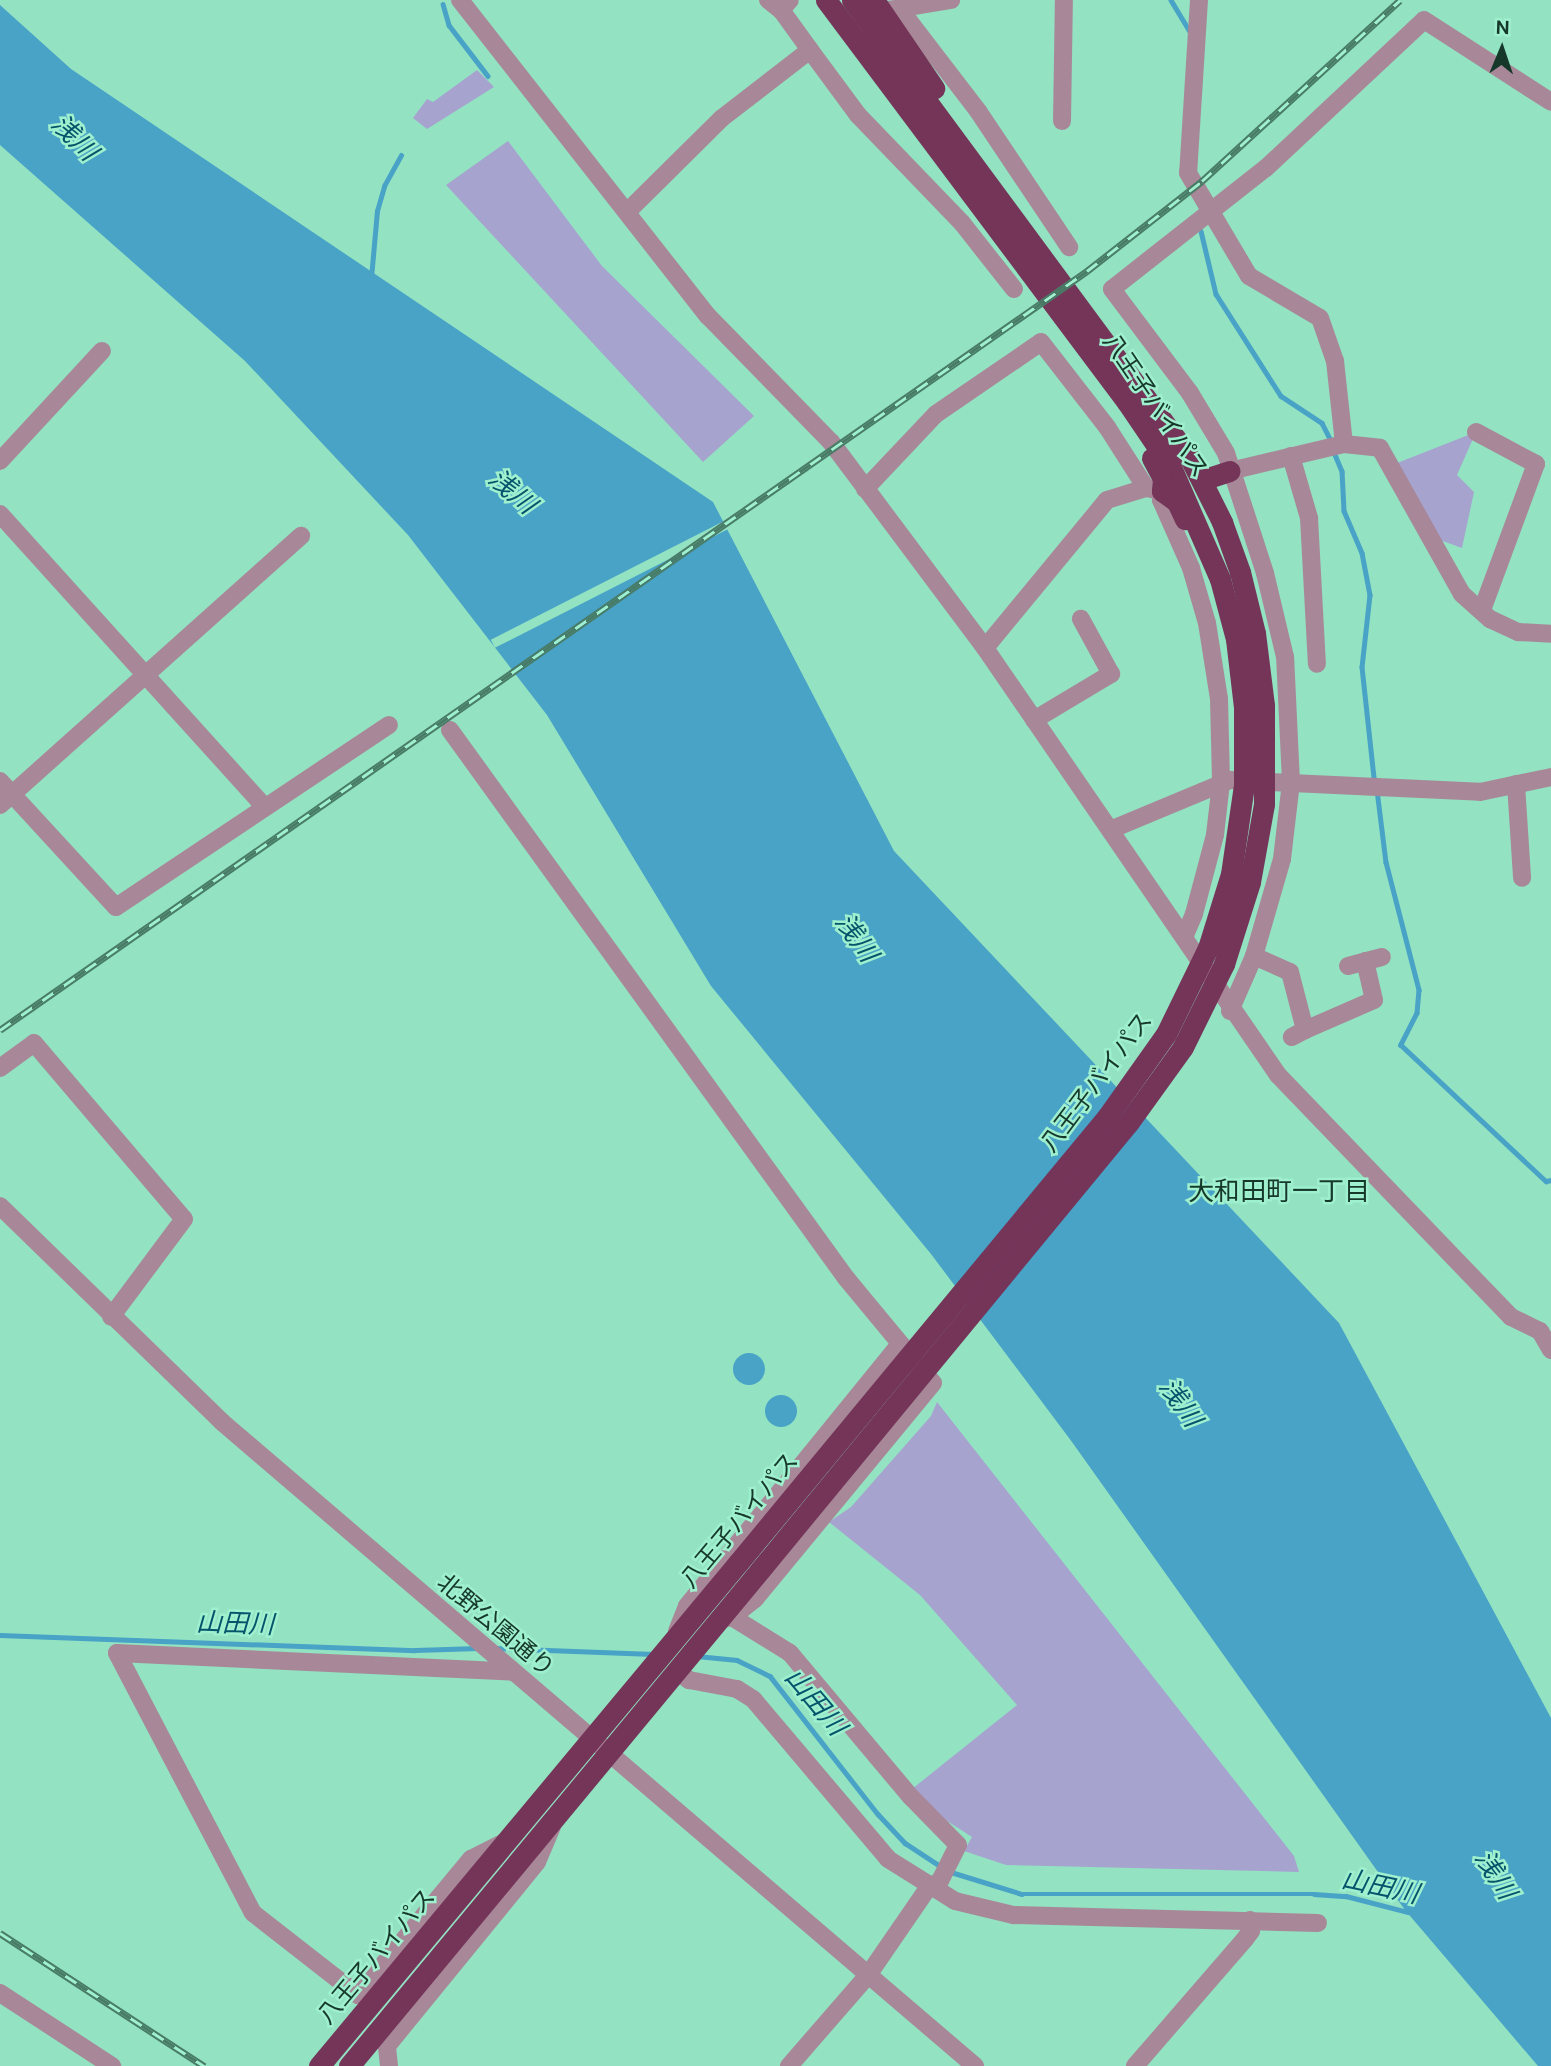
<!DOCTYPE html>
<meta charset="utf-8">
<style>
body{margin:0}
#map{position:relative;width:1551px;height:2066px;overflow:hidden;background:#93e2c2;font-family:"DM Sans","Noto Sans JP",sans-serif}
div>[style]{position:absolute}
.green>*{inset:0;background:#a6a4cf}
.water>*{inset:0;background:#48a3c6}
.round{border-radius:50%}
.pier>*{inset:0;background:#93e2c2;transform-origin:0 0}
.stream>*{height:4.5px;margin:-2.25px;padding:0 2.25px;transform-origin:2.25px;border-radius:2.25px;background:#48a3c6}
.minor>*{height:18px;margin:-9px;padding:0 9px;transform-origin:9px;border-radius:9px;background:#a88898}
.highway>*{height:21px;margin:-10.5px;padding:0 10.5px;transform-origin:10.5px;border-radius:10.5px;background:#743559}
.rail>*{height:7px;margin-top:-3.5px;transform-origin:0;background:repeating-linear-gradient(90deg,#9ff0ce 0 13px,#487c67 0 26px);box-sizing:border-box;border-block:2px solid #487c67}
.highway-bridge>*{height:21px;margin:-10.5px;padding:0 10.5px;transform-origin:10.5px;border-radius:10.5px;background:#743559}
span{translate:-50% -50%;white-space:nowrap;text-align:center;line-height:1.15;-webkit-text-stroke:5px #9ff0ce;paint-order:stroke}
.street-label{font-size:24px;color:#16382b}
.water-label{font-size:26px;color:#05546c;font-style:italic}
.neighbourhood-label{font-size:26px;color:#16382b}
.north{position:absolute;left:1467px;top:14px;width:70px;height:70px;-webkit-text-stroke:5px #9ff0ce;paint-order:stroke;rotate:2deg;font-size:19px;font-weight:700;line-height:28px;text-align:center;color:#16382b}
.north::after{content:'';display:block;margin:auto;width:24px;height:32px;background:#16382b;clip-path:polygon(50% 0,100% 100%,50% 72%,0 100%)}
</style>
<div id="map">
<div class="green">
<div style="clip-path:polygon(477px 70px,494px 87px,427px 129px,413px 118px,427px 99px,433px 102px)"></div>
<div style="clip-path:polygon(508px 141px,602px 266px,754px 416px,703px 462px,446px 185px)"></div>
<div style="clip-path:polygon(1476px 432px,1457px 475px,1474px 492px,1462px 548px,1429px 536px,1392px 465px)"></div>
<div style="clip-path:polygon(937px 1402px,1294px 1856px,1299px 1872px,1006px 1865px,964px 1851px,972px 1837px,941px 1817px,912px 1789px,1017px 1705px,920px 1595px,829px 1522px,851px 1507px,931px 1416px)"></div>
</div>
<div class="water">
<div style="clip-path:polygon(0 5px,71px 69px,713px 502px,894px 851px,1339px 1323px,1551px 1718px,1551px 2066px,1538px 2066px,1405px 1910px,1072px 1442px,931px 1254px,711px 986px,547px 715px,408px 535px,245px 361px,0 145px)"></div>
<div class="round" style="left:733px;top:1353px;width:32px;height:32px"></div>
<div class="round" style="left:765px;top:1395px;width:32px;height:32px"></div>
</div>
<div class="pier">
<div style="left:726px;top:520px;width:9px;height:264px;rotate:63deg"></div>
</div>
<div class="stream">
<div style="left:1171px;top:0;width:37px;rotate:59deg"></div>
<div style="left:443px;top:4px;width:22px;rotate:74deg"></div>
<div style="left:449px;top:25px;width:64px;rotate:52.6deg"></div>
<div style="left:1201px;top:231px;width:65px;rotate:76.6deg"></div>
<div style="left:1216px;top:294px;width:121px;rotate:57.5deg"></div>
<div style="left:1281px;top:396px;width:49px;rotate:33.4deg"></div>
<div style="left:1322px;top:423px;width:20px;rotate:63deg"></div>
<div style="left:371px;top:278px;width:67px;rotate:-84.9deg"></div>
<div style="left:377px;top:211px;width:26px;rotate:-74deg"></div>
<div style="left:384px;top:186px;width:35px;rotate:-61deg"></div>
<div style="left:1333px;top:450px;width:23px;rotate:67deg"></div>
<div style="left:1342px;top:471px;width:40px;rotate:87.1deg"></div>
<div style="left:1344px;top:511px;width:46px;rotate:66.8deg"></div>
<div style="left:1362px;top:553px;width:43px;rotate:79.2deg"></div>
<div style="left:1370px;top:595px;width:72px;rotate:96.3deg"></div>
<div style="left:1362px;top:667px;width:111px;rotate:83.8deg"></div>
<div style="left:1377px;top:790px;width:73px;rotate:82.9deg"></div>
<div style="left:1386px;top:862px;width:132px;rotate:75.5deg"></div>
<div style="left:1419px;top:990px;width:23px;rotate:95deg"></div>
<div style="left:1417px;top:1013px;width:36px;rotate:117deg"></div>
<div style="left:1401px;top:1045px;width:199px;rotate:43.2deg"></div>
<div style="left:1546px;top:1181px;width:5px;rotate:-11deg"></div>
<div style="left:0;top:1635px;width:415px;rotate:2.1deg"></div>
<div style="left:415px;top:1650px;width:63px;rotate:-1.8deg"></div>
<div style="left:494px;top:1648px;width:159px;rotate:2.2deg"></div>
<div style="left:697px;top:1656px;width:40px;rotate:5.7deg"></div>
<div style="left:737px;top:1660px;width:37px;rotate:26deg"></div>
<div style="left:770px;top:1676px;width:175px;rotate:52deg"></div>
<div style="left:878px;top:1814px;width:40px;rotate:47deg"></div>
<div style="left:905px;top:1843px;width:45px;rotate:33.3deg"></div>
<div style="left:951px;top:1872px;width:74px;rotate:17.2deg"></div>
<div style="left:1022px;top:1894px;width:292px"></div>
<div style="left:1314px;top:1894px;width:32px;rotate:4deg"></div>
<div style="left:1346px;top:1896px;width:64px;rotate:14.5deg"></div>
</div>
<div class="minor">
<div style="left:460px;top:0;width:402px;rotate:51.9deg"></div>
<div style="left:708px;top:316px;width:176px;rotate:45.7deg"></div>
<div style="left:831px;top:442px;width:257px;rotate:53.2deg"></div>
<div style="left:985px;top:648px;width:518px;rotate:55.54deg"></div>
<div style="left:1278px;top:1075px;width:336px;rotate:46.1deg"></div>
<div style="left:1511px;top:1317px;width:32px;rotate:26deg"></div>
<div style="left:1540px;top:1331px;width:22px;rotate:60deg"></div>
<div style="left:768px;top:0;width:16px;rotate:38deg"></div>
<div style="left:781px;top:10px;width:13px;rotate:-48deg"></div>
<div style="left:1199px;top:0;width:173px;rotate:93.6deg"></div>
<div style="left:1188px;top:173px;width:120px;rotate:59.4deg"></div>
<div style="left:1249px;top:276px;width:82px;rotate:30.6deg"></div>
<div style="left:1320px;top:318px;width:46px;rotate:70.8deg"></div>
<div style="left:1335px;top:361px;width:83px;rotate:83.8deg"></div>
<div style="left:899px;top:8px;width:130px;rotate:52.5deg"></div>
<div style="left:978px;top:111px;width:164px;rotate:56.2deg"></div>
<div style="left:889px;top:10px;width:63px;rotate:-9.2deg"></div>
<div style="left:810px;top:50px;width:81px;rotate:53.6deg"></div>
<div style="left:858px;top:115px;width:150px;rotate:46.1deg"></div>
<div style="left:962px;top:223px;width:84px;rotate:51.8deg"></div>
<div style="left:1062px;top:121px;width:121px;rotate:-89.1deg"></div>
<div style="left:628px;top:211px;width:132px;rotate:-44.7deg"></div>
<div style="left:722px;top:118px;width:111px;rotate:-37.7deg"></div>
<div style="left:810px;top:50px;width:49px;rotate:-125.9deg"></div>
<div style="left:1476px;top:432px;width:68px;rotate:28.1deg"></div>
<div style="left:1536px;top:464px;width:156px;rotate:110.3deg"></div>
<div style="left:1291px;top:456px;width:65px;rotate:73.8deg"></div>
<div style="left:1309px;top:518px;width:146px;rotate:86.9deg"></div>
<div style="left:0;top:461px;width:150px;rotate:-47.2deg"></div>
<div style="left:1230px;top:471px;width:117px;rotate:-13.3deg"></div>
<div style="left:1344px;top:444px;width:36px;rotate:6deg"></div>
<div style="left:1380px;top:448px;width:167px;rotate:60.7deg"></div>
<div style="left:1462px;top:594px;width:38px;rotate:42deg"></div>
<div style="left:1490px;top:619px;width:31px;rotate:25deg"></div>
<div style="left:1518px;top:632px;width:33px;rotate:3deg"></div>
<div style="left:865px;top:489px;width:103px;rotate:-46.6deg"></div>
<div style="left:936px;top:414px;width:127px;rotate:-34.4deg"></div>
<div style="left:1041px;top:342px;width:108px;rotate:52.2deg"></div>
<div style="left:1107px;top:427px;width:72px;rotate:57.4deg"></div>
<div style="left:0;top:514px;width:395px;rotate:47.9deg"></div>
<div style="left:985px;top:648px;width:192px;rotate:-50.5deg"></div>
<div style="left:1107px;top:500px;width:41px;rotate:-17.1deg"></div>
<div style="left:1146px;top:488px;width:16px;rotate:11deg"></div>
<div style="left:1162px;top:491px;width:9px;rotate:96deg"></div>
<div style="left:1161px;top:500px;width:74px;rotate:66.2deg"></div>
<div style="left:1191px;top:568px;width:57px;rotate:73.8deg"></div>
<div style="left:1207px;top:623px;width:77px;rotate:81deg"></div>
<div style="left:1219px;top:699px;width:84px;rotate:88.6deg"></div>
<div style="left:1221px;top:783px;width:52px;rotate:96.6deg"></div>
<div style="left:1215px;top:835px;width:82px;rotate:104.9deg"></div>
<div style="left:1194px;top:914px;width:25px;rotate:113deg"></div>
<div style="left:1034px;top:720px;width:90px;rotate:-30.9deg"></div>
<div style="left:1111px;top:674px;width:63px;rotate:-118.6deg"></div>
<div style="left:450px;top:730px;width:676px;rotate:54.15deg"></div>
<div style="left:846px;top:1278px;width:136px;rotate:50.4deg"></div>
<div style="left:933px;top:1383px;width:280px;rotate:129.5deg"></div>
<div style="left:755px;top:1599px;width:29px;rotate:142deg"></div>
<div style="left:732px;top:1617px;width:10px;rotate:169deg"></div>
<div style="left:0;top:781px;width:171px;rotate:47.4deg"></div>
<div style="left:116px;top:907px;width:328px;rotate:-33.7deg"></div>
<div style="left:1516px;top:784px;width:94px;rotate:86.3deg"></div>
<div style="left:0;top:805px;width:404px;rotate:-41.8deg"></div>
<div style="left:1110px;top:830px;width:130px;rotate:-22.6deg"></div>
<div style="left:1230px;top:780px;width:250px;rotate:2.7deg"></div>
<div style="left:1480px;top:792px;width:73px;rotate:-11.9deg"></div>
<div style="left:1254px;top:956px;width:39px;rotate:24deg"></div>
<div style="left:1290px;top:972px;width:60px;rotate:75.5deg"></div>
<div style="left:1305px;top:1030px;width:15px;rotate:152deg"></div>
<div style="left:1348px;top:966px;width:35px;rotate:-15deg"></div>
<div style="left:1230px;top:1011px;width:60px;rotate:-66.4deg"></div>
<div style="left:1254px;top:956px;width:101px;rotate:-73.9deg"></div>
<div style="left:1282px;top:859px;width:78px;rotate:-83.3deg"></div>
<div style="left:1291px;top:782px;width:125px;rotate:-92.7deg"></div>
<div style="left:1285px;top:657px;width:86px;rotate:-103.4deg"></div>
<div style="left:1265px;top:573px;width:126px;rotate:-108deg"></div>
<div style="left:1226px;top:453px;width:70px;rotate:-121deg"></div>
<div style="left:1190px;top:393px;width:130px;rotate:-126.9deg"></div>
<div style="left:1112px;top:289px;width:196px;rotate:-38.2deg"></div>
<div style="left:1266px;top:168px;width:216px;rotate:-43.1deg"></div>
<div style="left:1424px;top:20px;width:151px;rotate:32.8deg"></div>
<div style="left:1305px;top:1030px;width:75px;rotate:-23.5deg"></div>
<div style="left:1374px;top:1000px;width:40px;rotate:-103deg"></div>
<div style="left:0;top:1068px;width:42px;rotate:-36.3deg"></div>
<div style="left:34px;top:1043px;width:231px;rotate:49.6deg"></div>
<div style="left:184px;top:1219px;width:122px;rotate:126.7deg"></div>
<div style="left:0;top:1206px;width:310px;rotate:44.2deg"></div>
<div style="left:222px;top:1422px;width:991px;rotate:40.54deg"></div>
<div style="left:732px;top:1617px;width:68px;rotate:31.8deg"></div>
<div style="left:790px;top:1653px;width:188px;rotate:50deg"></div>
<div style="left:911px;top:1797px;width:67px;rotate:45.6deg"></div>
<div style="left:958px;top:1845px;width:40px;rotate:116.6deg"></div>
<div style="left:940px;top:1881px;width:14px;rotate:150deg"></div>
<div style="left:928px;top:1888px;width:104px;rotate:124.5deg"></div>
<div style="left:869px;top:1974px;width:122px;rotate:131deg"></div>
<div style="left:677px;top:1631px;width:27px;rotate:-68deg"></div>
<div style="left:687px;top:1606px;width:338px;rotate:-50.9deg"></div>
<div style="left:117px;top:1653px;width:293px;rotate:62.4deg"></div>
<div style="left:253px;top:1913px;width:133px;rotate:38deg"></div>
<div style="left:358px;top:1995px;width:177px;rotate:-50.3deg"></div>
<div style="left:471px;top:1859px;width:37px;rotate:-27deg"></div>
<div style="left:117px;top:1653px;width:396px;rotate:2.7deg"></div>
<div style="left:679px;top:1672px;width:13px;rotate:39deg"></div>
<div style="left:689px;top:1680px;width:49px;rotate:10.6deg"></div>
<div style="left:737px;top:1689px;width:19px;rotate:32deg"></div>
<div style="left:753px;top:1699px;width:209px;rotate:49.8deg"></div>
<div style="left:888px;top:1859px;width:79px;rotate:32.1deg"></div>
<div style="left:955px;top:1901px;width:60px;rotate:13.6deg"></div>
<div style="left:1013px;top:1915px;width:305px;rotate:1.5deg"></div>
<div style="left:0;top:1993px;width:134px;rotate:33.1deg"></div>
<div style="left:389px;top:2066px;width:20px;rotate:-96deg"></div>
<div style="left:387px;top:2046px;width:237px;rotate:-50.8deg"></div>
<div style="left:537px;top:1862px;width:39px;rotate:-67deg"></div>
<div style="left:1135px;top:2066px;width:168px;rotate:-49.1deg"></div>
<div style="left:1245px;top:1939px;width:10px;rotate:-53deg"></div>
<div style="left:1251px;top:1931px;width:11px;rotate:-95deg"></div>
</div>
<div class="highway">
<div style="left:826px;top:0;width:502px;rotate:53.18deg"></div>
<div style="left:1127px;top:402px;width:78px;rotate:55.9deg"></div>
<div style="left:1171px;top:467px;width:122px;rotate:66.4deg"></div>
<div style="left:1220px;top:579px;width:62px;rotate:75.1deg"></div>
<div style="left:1236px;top:639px;width:68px;rotate:83.3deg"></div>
<div style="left:852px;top:0;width:569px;rotate:53.57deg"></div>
<div style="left:1190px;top:458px;width:72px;rotate:63.4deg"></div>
<div style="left:1222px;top:522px;width:53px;rotate:70.2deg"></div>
<div style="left:1240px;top:572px;width:63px;rotate:76.2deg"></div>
<div style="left:1255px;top:633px;width:73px;rotate:82.9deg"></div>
<div style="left:874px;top:0;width:107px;rotate:55.7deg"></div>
<div style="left:1152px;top:458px;width:24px;rotate:62deg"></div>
<div style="left:1163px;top:479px;width:12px;rotate:95deg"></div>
<div style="left:1162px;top:491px;width:19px;rotate:36deg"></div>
<div style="left:1177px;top:502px;width:19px;rotate:65deg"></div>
<div style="left:1202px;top:480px;width:29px;rotate:-18deg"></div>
<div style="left:319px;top:2066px;width:655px;rotate:-50.21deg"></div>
<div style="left:349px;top:2066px;width:644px;rotate:-50.35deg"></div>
</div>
<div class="rail">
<div style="left:0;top:1030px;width:1326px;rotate:-34.92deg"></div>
<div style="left:1087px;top:271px;width:146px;rotate:-38deg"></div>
<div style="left:1202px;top:181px;width:268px;rotate:-42.4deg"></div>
<div style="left:0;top:1933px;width:244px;rotate:33.1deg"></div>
</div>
<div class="highway-bridge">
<div style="left:738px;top:1563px;width:579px;rotate:-50.4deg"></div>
<div style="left:1107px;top:1117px;width:102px;rotate:-54.6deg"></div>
<div style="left:1166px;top:1034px;width:96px;rotate:-64deg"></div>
<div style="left:1208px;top:948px;width:77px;rotate:-72.7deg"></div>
<div style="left:1231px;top:874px;width:90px;rotate:-81.7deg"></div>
<div style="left:1244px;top:785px;width:78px;rotate:-90deg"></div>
<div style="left:760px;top:1570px;width:580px;rotate:-50.52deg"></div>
<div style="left:1129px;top:1122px;width:92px;rotate:-54.2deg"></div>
<div style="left:1183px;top:1047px;width:93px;rotate:-63.7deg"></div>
<div style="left:1224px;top:964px;width:86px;rotate:-72.4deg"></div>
<div style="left:1250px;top:882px;width:79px;rotate:-79.8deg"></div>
<div style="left:1264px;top:804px;width:99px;rotate:-90deg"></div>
</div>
<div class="street-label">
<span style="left:1156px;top:405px;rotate:56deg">八王子バイパス</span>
<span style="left:1096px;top:1082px;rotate:-53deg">八王子バイパス</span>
<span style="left:739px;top:1520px;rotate:-50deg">八王子バイパス</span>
<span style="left:496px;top:1625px;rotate:40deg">北野公園通り</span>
<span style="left:376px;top:1956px;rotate:-50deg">八王子バイパス</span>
</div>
<div class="water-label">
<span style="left:74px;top:138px;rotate:45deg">浅川</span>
<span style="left:512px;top:492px;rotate:41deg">浅川</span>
<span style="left:856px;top:938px;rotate:55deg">浅川</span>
<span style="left:1180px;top:1403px;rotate:55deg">浅川</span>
<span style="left:235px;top:1624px;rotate:2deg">山田川</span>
<span style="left:815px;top:1702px;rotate:50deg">山田川</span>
<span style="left:1495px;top:1875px;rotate:58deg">浅川</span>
<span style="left:1380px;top:1887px;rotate:12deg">山田川</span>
</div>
<div class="neighbourhood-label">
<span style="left:1279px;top:1192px">大和田町一丁目</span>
</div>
<div class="north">N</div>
</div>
